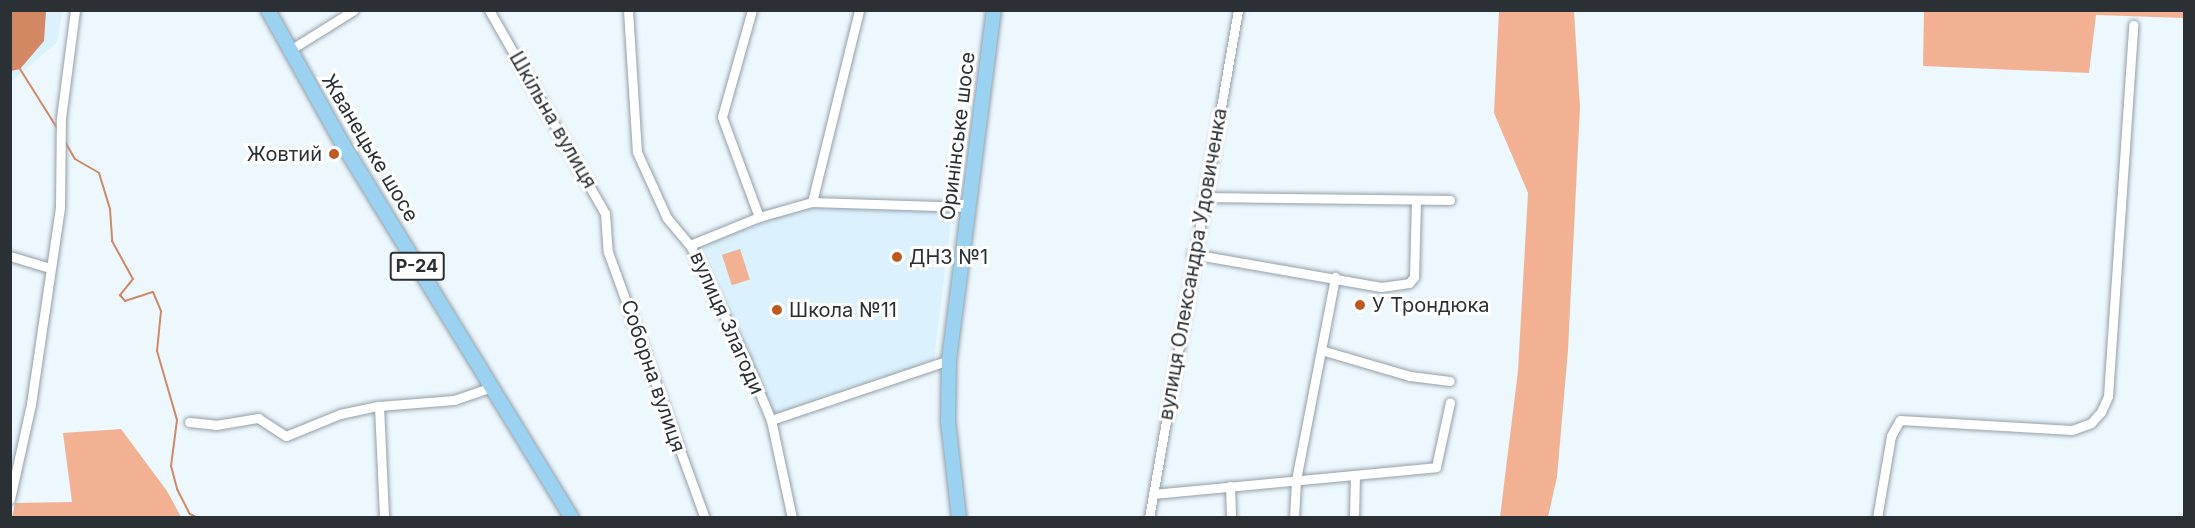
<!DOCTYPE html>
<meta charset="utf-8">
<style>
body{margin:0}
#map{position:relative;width:2195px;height:528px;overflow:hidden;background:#ecf7fe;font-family:Inter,sans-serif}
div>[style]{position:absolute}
.built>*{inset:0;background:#dcf1fe}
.green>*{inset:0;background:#f2b193;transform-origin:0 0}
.water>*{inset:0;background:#d38864}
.stream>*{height:2px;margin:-1px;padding:0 1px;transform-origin:1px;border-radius:1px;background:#d38864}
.roads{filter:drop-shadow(0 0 2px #939fa7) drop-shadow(0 0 2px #939fa7)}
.street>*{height:9px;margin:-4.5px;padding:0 4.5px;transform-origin:4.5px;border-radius:4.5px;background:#fff}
.primary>*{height:14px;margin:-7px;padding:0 7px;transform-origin:7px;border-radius:7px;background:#9bd1f1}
.dots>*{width:16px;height:16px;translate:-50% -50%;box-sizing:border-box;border:3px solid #fff;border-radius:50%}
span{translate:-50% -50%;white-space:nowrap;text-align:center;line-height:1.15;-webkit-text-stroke:6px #fff;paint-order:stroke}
.shield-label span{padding:2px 4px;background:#fff;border:2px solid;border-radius:4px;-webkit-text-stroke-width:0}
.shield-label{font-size:18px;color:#2b3034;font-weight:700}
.street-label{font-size:20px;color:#2b3034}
.poi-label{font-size:20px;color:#2b3034}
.right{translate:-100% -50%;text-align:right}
.left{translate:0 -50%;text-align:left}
.frame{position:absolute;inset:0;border:12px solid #2b3034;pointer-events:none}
</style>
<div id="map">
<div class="built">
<div style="clip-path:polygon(11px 11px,63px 11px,57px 42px,11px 82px)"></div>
<div style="clip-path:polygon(812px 207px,952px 211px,934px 361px,771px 415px,743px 343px,696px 248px,761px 221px)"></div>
</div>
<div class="green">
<div style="clip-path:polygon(1499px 11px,1574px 11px,1580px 107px,1568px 350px,1557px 477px,1548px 517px,1500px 517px,1518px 371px,1528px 193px,1494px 113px)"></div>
<div style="clip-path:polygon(1924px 11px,2184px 10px,2184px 18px,2096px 15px,2089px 73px,1923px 66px)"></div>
<div style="left:740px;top:249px;width:32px;height:19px;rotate:72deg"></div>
<div style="clip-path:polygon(121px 429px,167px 491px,181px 517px,12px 517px,15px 503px,72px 502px,63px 433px)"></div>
</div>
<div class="water">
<div style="clip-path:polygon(10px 11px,46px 11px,44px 41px,20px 69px,11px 71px)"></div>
</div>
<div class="stream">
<div style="left:20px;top:69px;width:70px;rotate:57.9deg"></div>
<div style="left:64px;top:140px;width:22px;rotate:60deg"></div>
<div style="left:75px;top:159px;width:28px;rotate:30deg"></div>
<div style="left:99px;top:173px;width:38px;rotate:73deg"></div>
<div style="left:110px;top:209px;width:32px;rotate:86deg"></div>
<div style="left:112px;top:241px;width:43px;rotate:61.1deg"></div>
<div style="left:133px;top:279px;width:21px;rotate:129deg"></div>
<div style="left:120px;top:295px;width:8px;rotate:50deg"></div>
<div style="left:125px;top:301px;width:29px;rotate:-18deg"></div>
<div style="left:153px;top:292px;width:21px;rotate:67deg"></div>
<div style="left:161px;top:311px;width:40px;rotate:95.7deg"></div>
<div style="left:157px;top:351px;width:72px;rotate:73.8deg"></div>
<div style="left:177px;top:420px;width:46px;rotate:97.4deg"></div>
<div style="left:171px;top:466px;width:24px;rotate:75deg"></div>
<div style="left:177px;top:489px;width:28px;rotate:63deg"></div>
<div style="left:190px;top:514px;width:9px;rotate:27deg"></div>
</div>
<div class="roads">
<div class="street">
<div style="left:489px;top:10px;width:234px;rotate:60.3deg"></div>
<div style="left:605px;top:213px;width:39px;rotate:86deg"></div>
<div style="left:608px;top:252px;width:283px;rotate:70deg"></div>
<div style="left:628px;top:10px;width:142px;rotate:86.4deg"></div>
<div style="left:637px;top:152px;width:72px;rotate:65.6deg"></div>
<div style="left:667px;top:218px;width:35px;rotate:50deg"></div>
<div style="left:690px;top:245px;width:128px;rotate:64deg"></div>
<div style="left:746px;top:360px;width:65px;rotate:67.4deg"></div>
<div style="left:771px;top:420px;width:100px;rotate:77.9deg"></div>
<div style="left:752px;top:10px;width:111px;rotate:105.7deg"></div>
<div style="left:722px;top:117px;width:107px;rotate:69.7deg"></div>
<div style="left:290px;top:50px;width:75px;rotate:-32deg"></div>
<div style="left:1204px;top:197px;width:246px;rotate:0.7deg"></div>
<div style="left:812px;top:202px;width:198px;rotate:-76.2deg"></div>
<div style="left:690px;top:245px;width:74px;rotate:-22.1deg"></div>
<div style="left:759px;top:217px;width:55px;rotate:-15.8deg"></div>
<div style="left:812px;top:202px;width:157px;rotate:1.8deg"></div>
<div style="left:1192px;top:254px;width:192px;rotate:9.9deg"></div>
<div style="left:1381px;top:287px;width:28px;rotate:-8deg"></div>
<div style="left:1409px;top:283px;width:8px;rotate:-50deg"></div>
<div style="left:1414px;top:277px;width:77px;rotate:-88.5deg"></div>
<div style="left:10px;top:256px;width:42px;rotate:16.7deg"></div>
<div style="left:1321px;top:350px;width:93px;rotate:16.3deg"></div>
<div style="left:1410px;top:376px;width:40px;rotate:7.1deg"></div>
<div style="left:379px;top:406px;width:112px;rotate:87.4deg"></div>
<div style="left:771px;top:420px;width:188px;rotate:-18.6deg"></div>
<div style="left:189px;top:422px;width:27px;rotate:6deg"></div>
<div style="left:216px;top:425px;width:43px;rotate:-9.5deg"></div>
<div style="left:258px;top:418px;width:33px;rotate:33deg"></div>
<div style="left:286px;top:436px;width:58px;rotate:-22.2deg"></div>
<div style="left:340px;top:414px;width:40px;rotate:-12deg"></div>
<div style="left:379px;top:406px;width:75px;rotate:-4.6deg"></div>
<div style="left:454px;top:400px;width:40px;rotate:-18.9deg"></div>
<div style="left:1230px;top:486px;width:32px;rotate:88deg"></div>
<div style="left:1153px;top:494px;width:284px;rotate:-5.4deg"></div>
<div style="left:1436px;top:467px;width:66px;rotate:-77.8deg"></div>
<div style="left:10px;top:499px;width:97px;rotate:-77.5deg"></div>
<div style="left:31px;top:404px;width:199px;rotate:-81.6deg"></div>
<div style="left:60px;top:207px;width:89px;rotate:-89.4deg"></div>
<div style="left:61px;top:118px;width:109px;rotate:-82.6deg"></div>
<div style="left:1149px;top:518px;width:516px;rotate:-80.06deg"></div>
<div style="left:1294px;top:518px;width:38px;rotate:-87deg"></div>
<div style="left:1296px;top:480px;width:207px;rotate:-79.1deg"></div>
<div style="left:1354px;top:518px;width:43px;rotate:-88.7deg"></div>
<div style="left:1877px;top:518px;width:83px;rotate:-80.3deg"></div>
<div style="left:1891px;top:436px;width:18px;rotate:-61deg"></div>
<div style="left:1900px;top:420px;width:172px;rotate:3.3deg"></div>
<div style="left:2072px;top:430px;width:20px;rotate:-20deg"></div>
<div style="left:2091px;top:423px;width:15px;rotate:-48deg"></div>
<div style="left:2101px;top:412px;width:17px;rotate:-66deg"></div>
<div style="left:2108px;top:396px;width:372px;rotate:-86.1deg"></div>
</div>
<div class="primary">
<div style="left:268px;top:10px;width:152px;rotate:60.9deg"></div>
<div style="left:342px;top:143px;width:440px;rotate:58.5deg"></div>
<div style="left:959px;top:518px;width:98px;rotate:-96.5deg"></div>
<div style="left:948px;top:421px;width:61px;rotate:-89.1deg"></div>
<div style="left:949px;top:360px;width:353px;rotate:-82.7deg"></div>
</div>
</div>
<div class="dots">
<div style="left:334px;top:154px;background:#bd5a21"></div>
<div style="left:897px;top:257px;background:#bd5a21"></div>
<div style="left:1360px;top:305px;background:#bd5a21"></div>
<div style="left:777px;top:310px;background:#bd5a21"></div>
</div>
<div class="shield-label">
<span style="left:417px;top:266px">Р-24</span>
</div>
<div class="street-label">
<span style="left:553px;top:120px;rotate:60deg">Шкільна вулиця</span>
<span style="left:958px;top:136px;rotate:-83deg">Оринінське шосе</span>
<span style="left:370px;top:148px;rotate:59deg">Жванецьке шосе</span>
<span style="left:1193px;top:264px;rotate:-80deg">вулиця Олександра Удовиченка</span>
<span style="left:727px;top:323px;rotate:66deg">вулиця Злагоди</span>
<span style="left:653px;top:376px;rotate:71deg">Соборна вулиця</span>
</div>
<div class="poi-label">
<span class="right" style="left:322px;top:154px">Жовтий</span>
<span class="left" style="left:909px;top:257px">ДНЗ №1</span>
<span class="left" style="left:1372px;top:305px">У Трондюка</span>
<span class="left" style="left:789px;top:310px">Школа №11</span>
</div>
<div class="frame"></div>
</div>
